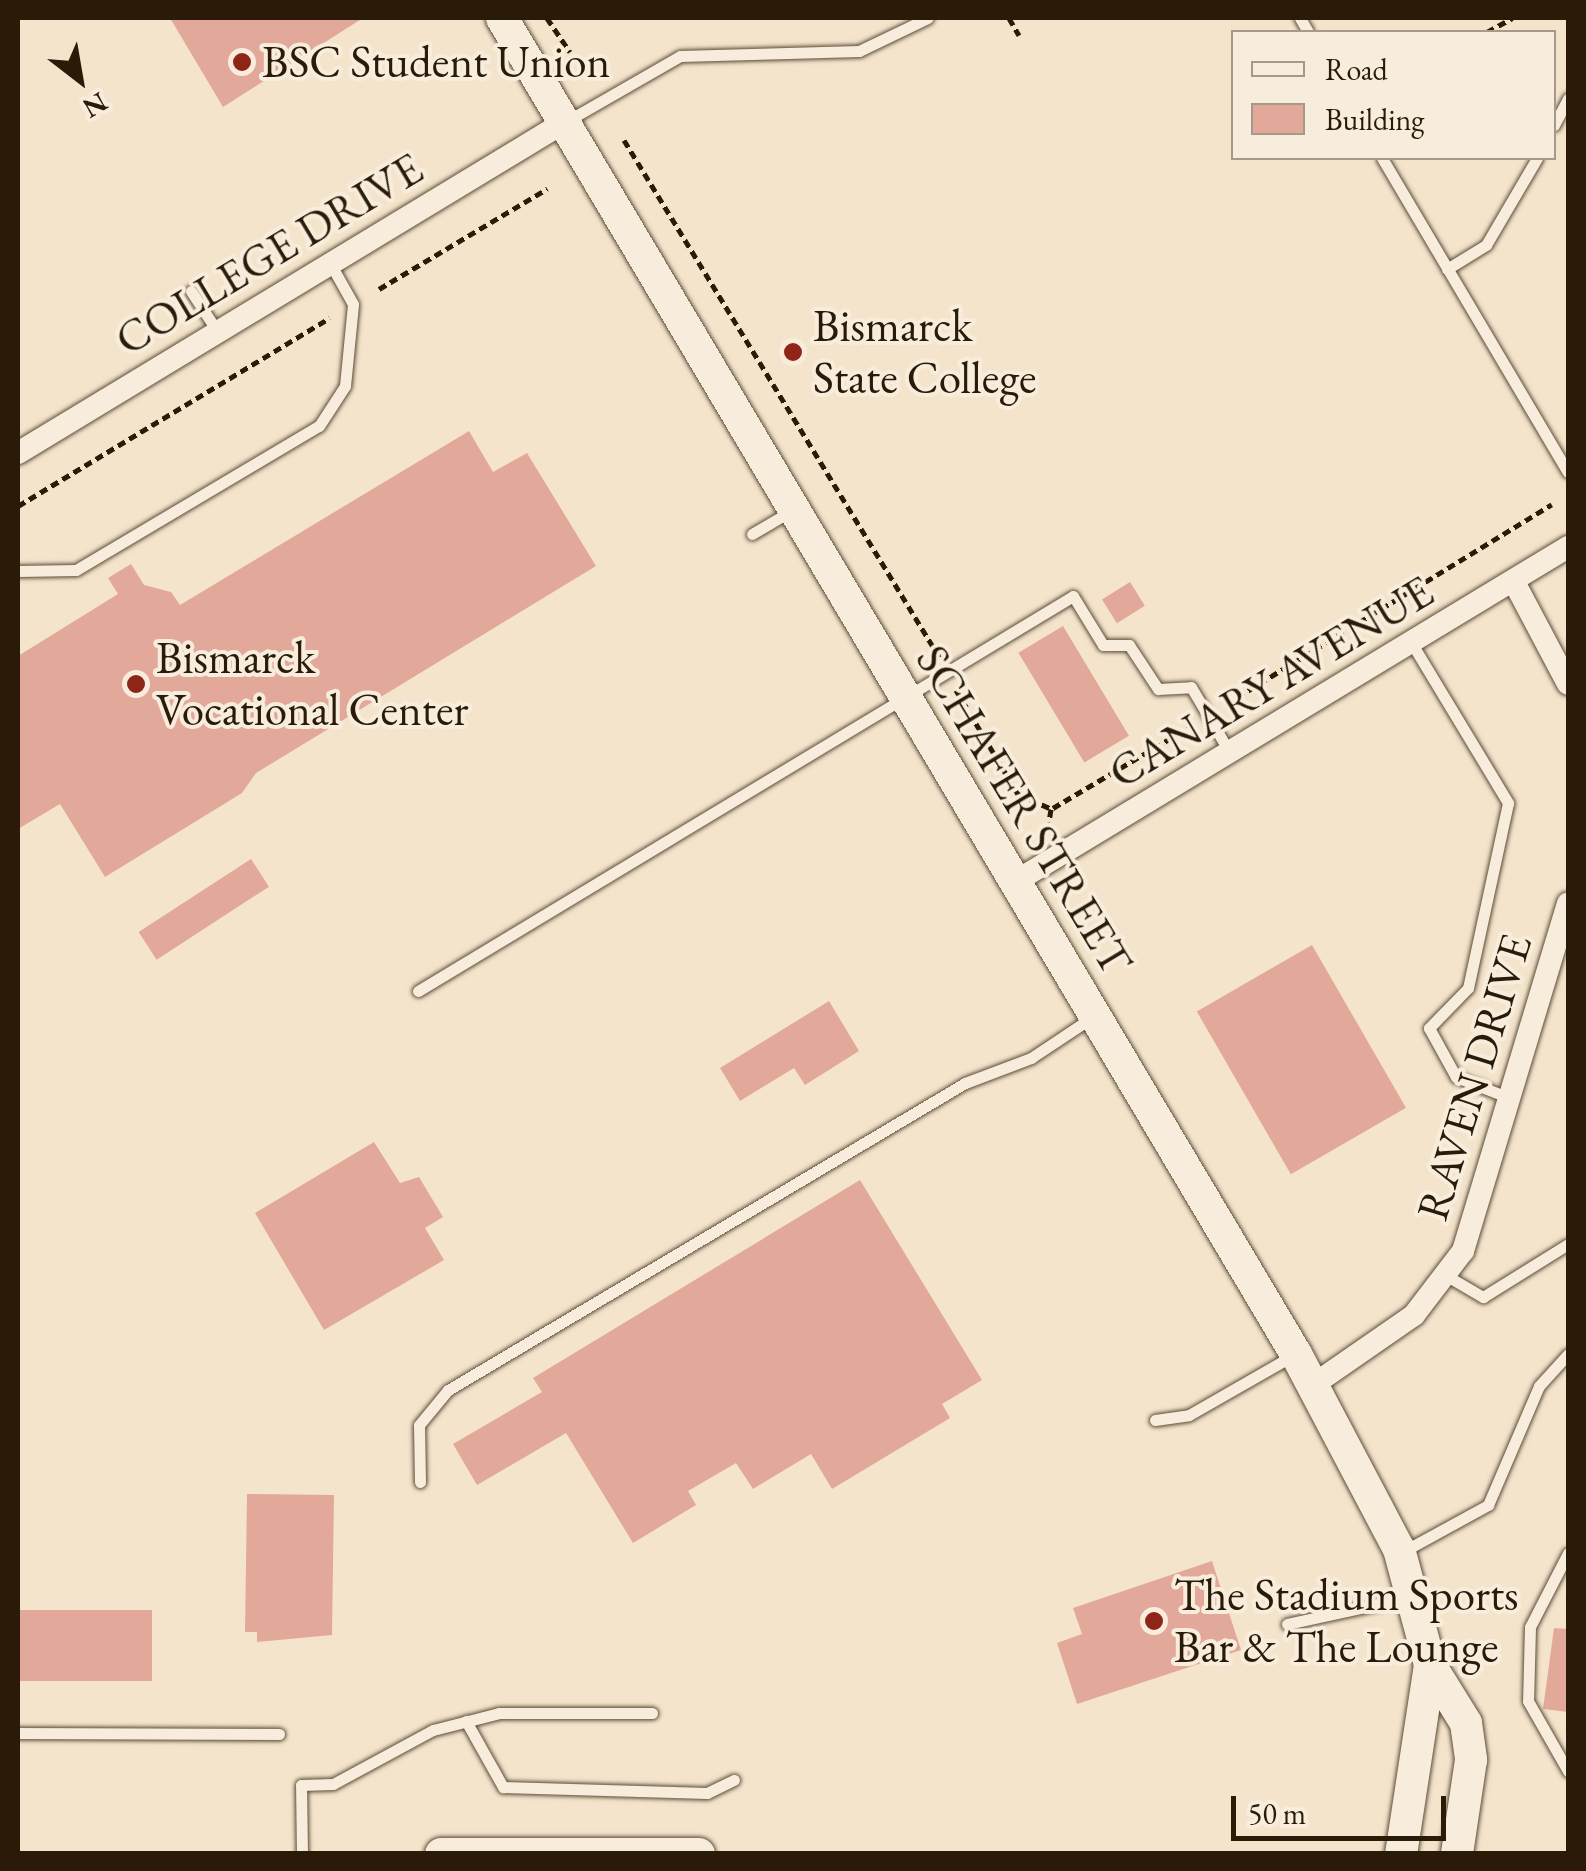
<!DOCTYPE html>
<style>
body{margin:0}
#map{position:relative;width:1586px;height:1871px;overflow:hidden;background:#f4e4cb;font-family:"EB Garamond",serif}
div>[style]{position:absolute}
.building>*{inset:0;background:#e2a99b;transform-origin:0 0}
.path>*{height:5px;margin-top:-2.5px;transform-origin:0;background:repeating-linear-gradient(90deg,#291b07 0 8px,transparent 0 13px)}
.roads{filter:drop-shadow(0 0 2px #5c4d38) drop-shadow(0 0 2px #5c4d38)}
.lane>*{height:11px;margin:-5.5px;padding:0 5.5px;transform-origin:5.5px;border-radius:5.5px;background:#f8eddd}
.street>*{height:22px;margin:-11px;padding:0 11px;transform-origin:11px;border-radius:11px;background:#f8eddd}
.secondary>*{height:32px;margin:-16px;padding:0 16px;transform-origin:16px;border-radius:16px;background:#f8eddd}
.dots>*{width:28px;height:28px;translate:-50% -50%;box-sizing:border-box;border:5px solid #f8eddd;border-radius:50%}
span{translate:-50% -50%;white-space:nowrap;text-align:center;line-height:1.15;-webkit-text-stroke:8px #f8eddd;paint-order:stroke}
.poi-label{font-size:45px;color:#291b07}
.left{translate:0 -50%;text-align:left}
.street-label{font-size:45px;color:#291b07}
.frame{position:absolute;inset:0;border:20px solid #291b07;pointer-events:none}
.legend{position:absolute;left:1231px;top:30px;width:325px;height:130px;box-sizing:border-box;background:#f8eddd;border:2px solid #a59987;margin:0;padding:12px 18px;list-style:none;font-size:30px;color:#291b07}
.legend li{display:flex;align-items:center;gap:20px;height:50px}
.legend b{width:50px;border:2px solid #a59987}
.north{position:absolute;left:30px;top:30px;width:100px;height:100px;-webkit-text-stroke:8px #f8eddd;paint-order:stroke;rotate:149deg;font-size:28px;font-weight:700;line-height:40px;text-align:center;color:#291b07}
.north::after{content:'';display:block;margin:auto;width:35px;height:45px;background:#291b07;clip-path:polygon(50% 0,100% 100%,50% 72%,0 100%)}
.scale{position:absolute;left:1231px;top:1796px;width:215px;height:45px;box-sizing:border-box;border:5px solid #291b07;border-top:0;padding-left:12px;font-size:30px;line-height:35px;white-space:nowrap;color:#291b07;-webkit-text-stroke:8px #f8eddd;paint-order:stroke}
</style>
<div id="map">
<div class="building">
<div style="clip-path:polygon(170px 18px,363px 18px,223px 107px)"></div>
<div style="clip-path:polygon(469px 431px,493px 472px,527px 453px,596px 566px,256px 773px,242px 793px,105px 877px,60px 804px,18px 829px,18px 656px,118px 594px,108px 578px,131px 564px,144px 585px,171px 592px,180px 605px)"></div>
<div style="left:1130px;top:582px;width:28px;height:33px;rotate:58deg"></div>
<div style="left:1063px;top:626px;width:128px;height:52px;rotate:59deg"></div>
<div style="left:251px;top:859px;width:33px;height:134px;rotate:57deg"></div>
<div style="left:1312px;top:945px;width:188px;height:133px;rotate:60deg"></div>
<div style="clip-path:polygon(829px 1001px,859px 1051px,805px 1085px,794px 1068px,740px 1101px,720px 1068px)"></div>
<div style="clip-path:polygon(374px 1142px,400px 1183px,419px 1177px,443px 1217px,425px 1228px,444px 1260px,324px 1330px,255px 1213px)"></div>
<div style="clip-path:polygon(860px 1180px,982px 1380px,942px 1404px,950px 1418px,832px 1489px,811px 1454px,753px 1489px,736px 1463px,688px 1491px,696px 1505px,633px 1543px,566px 1433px,477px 1485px,453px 1444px,542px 1392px,533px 1378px)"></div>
<div style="clip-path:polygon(247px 1494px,334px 1495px,332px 1635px,257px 1642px,257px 1632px,245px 1632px)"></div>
<div style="clip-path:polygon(1212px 1561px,1241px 1650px,1077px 1704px,1057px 1643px,1082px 1634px,1073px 1608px)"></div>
<div style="left:152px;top:1610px;width:71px;height:134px;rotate:90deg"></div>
<div style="clip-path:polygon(1554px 1628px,1568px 1629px,1568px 1712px,1543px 1709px)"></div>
</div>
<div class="path">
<div style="left:547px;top:18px;width:41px;rotate:55.9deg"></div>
<div style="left:1009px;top:18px;width:20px;rotate:60deg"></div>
<div style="left:1487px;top:32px;width:29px;rotate:-29deg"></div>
<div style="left:624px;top:140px;width:607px;rotate:58.62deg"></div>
<div style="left:379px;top:289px;width:196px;rotate:-30.8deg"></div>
<div style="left:18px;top:506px;width:364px;rotate:-31.1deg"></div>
<div style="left:956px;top:690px;width:121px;rotate:59.2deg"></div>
<div style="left:1018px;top:794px;width:36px;rotate:24deg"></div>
<div style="left:1051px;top:809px;width:13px;rotate:99deg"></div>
<div style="left:1226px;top:704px;width:382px;rotate:-31.5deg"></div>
<div style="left:1053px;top:808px;width:161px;rotate:-30.7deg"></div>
</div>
<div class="roads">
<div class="lane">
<div style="left:1300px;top:18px;width:16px;rotate:60deg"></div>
<div style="left:567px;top:121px;width:130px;rotate:-29.9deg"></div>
<div style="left:680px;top:56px;width:179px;rotate:-1.6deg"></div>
<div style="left:859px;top:51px;width:76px;rotate:-25.6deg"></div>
<div style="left:1554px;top:125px;width:30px;rotate:-62deg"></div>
<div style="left:1382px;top:158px;width:365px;rotate:59.4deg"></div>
<div style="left:1447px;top:269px;width:46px;rotate:-31.6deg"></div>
<div style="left:1486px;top:245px;width:101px;rotate:-59.6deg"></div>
<div style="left:191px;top:291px;width:48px;rotate:57deg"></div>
<div style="left:752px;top:534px;width:45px;rotate:-30.5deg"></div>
<div style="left:18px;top:571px;width:58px;rotate:-1deg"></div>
<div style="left:76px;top:570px;width:282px;rotate:-30.7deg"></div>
<div style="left:319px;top:426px;width:48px;rotate:-57deg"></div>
<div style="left:345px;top:386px;width:82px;rotate:-84.4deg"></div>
<div style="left:353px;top:304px;width:47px;rotate:-119.3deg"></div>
<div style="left:1411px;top:642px;width:188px;rotate:58.9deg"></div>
<div style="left:1508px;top:803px;width:189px;rotate:102.2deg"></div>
<div style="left:1468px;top:988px;width:56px;rotate:134.3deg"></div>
<div style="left:1429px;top:1028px;width:56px;rotate:61.1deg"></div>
<div style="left:1456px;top:1077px;width:58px;rotate:21.3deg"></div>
<div style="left:418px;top:991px;width:765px;rotate:-31.09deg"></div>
<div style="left:1073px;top:596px;width:57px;rotate:58.5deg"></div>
<div style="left:1103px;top:645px;width:26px"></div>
<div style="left:1129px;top:645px;width:53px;rotate:56.6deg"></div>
<div style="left:1158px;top:689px;width:33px;rotate:-3deg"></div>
<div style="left:1191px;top:687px;width:77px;rotate:59.4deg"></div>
<div style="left:1447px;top:1276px;width:42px;rotate:30.3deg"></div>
<div style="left:1483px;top:1297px;width:100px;rotate:-31.9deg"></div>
<div style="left:1155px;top:1420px;width:34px;rotate:-8deg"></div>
<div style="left:1189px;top:1415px;width:119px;rotate:-29.8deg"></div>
<div style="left:420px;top:1482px;width:57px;rotate:-91deg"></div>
<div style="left:419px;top:1425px;width:45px;rotate:-50.4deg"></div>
<div style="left:448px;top:1390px;width:601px;rotate:-30.7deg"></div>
<div style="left:965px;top:1083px;width:71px;rotate:-20.7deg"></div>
<div style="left:1031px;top:1058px;width:72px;rotate:-33.7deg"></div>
<div style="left:1404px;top:1551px;width:96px;rotate:-28.7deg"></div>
<div style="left:1488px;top:1505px;width:129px;rotate:-66.8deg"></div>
<div style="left:1539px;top:1386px;width:43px;rotate:-47.8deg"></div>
<div style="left:1568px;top:1553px;width:83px;rotate:117.2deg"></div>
<div style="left:1530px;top:1627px;width:74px;rotate:91.5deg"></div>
<div style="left:1528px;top:1701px;width:81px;rotate:60.3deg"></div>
<div style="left:1287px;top:1624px;width:122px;rotate:-12.3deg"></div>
<div style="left:466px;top:1721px;width:76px;rotate:60.7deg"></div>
<div style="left:503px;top:1787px;width:204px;rotate:1.7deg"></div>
<div style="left:707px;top:1793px;width:30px;rotate:-26deg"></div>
<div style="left:18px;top:1733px;width:261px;rotate:0.2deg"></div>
<div style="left:302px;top:1854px;width:69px;rotate:-90.8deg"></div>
<div style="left:301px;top:1785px;width:32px;rotate:-2deg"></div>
<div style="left:333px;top:1784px;width:114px;rotate:-28.4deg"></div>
<div style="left:433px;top:1730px;width:68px;rotate:-14.4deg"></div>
<div style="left:499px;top:1713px;width:153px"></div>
</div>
<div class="street">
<div style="left:18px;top:453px;width:637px;rotate:-31.2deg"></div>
<div style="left:1514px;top:582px;width:115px;rotate:62.1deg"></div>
<div style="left:1013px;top:883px;width:649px;rotate:-31.19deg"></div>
<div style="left:1313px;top:1385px;width:123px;rotate:-34.7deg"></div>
<div style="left:1414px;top:1315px;width:81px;rotate:-52.6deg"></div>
<div style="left:1463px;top:1251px;width:363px;rotate:-73.2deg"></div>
</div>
<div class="secondary">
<div style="left:502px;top:18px;width:1554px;rotate:59.28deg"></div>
<div style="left:1296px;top:1354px;width:221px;rotate:62.2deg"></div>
<div style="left:1399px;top:1549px;width:120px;rotate:75deg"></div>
<div style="left:1430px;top:1665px;width:191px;rotate:98.7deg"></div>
<div style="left:1430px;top:1665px;width:68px;rotate:58.2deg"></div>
<div style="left:1466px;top:1723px;width:37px;rotate:82deg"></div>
<div style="left:1471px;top:1760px;width:95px;rotate:98.5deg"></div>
<div style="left:441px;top:1854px;width:258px"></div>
</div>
</div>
<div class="dots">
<div style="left:242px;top:62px;background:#8f2418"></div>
<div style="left:793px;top:352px;background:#8f2418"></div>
<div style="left:136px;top:684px;background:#8f2418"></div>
<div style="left:1154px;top:1621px;background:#8f2418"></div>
</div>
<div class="poi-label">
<span class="left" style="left:262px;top:62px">BSC Student Union</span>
<span class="left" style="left:813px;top:352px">Bismarck<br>State College</span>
<span class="left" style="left:156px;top:684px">Bismarck<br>Vocational Center</span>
<span class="left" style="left:1174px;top:1621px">The Stadium Sports<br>Bar &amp; The Lounge</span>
</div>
<div class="street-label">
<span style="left:269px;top:254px;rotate:-31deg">COLLEGE DRIVE</span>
<span style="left:1271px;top:682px;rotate:-31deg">CANARY AVENUE</span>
<span style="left:1024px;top:810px;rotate:59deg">SCHAFER STREET</span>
<span style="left:1474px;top:1077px;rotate:-73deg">RAVEN DRIVE</span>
</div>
<div class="frame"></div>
<ul class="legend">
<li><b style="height:12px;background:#f8eddd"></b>Road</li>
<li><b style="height:28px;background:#e2a99b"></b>Building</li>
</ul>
<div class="north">N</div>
<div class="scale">50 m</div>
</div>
